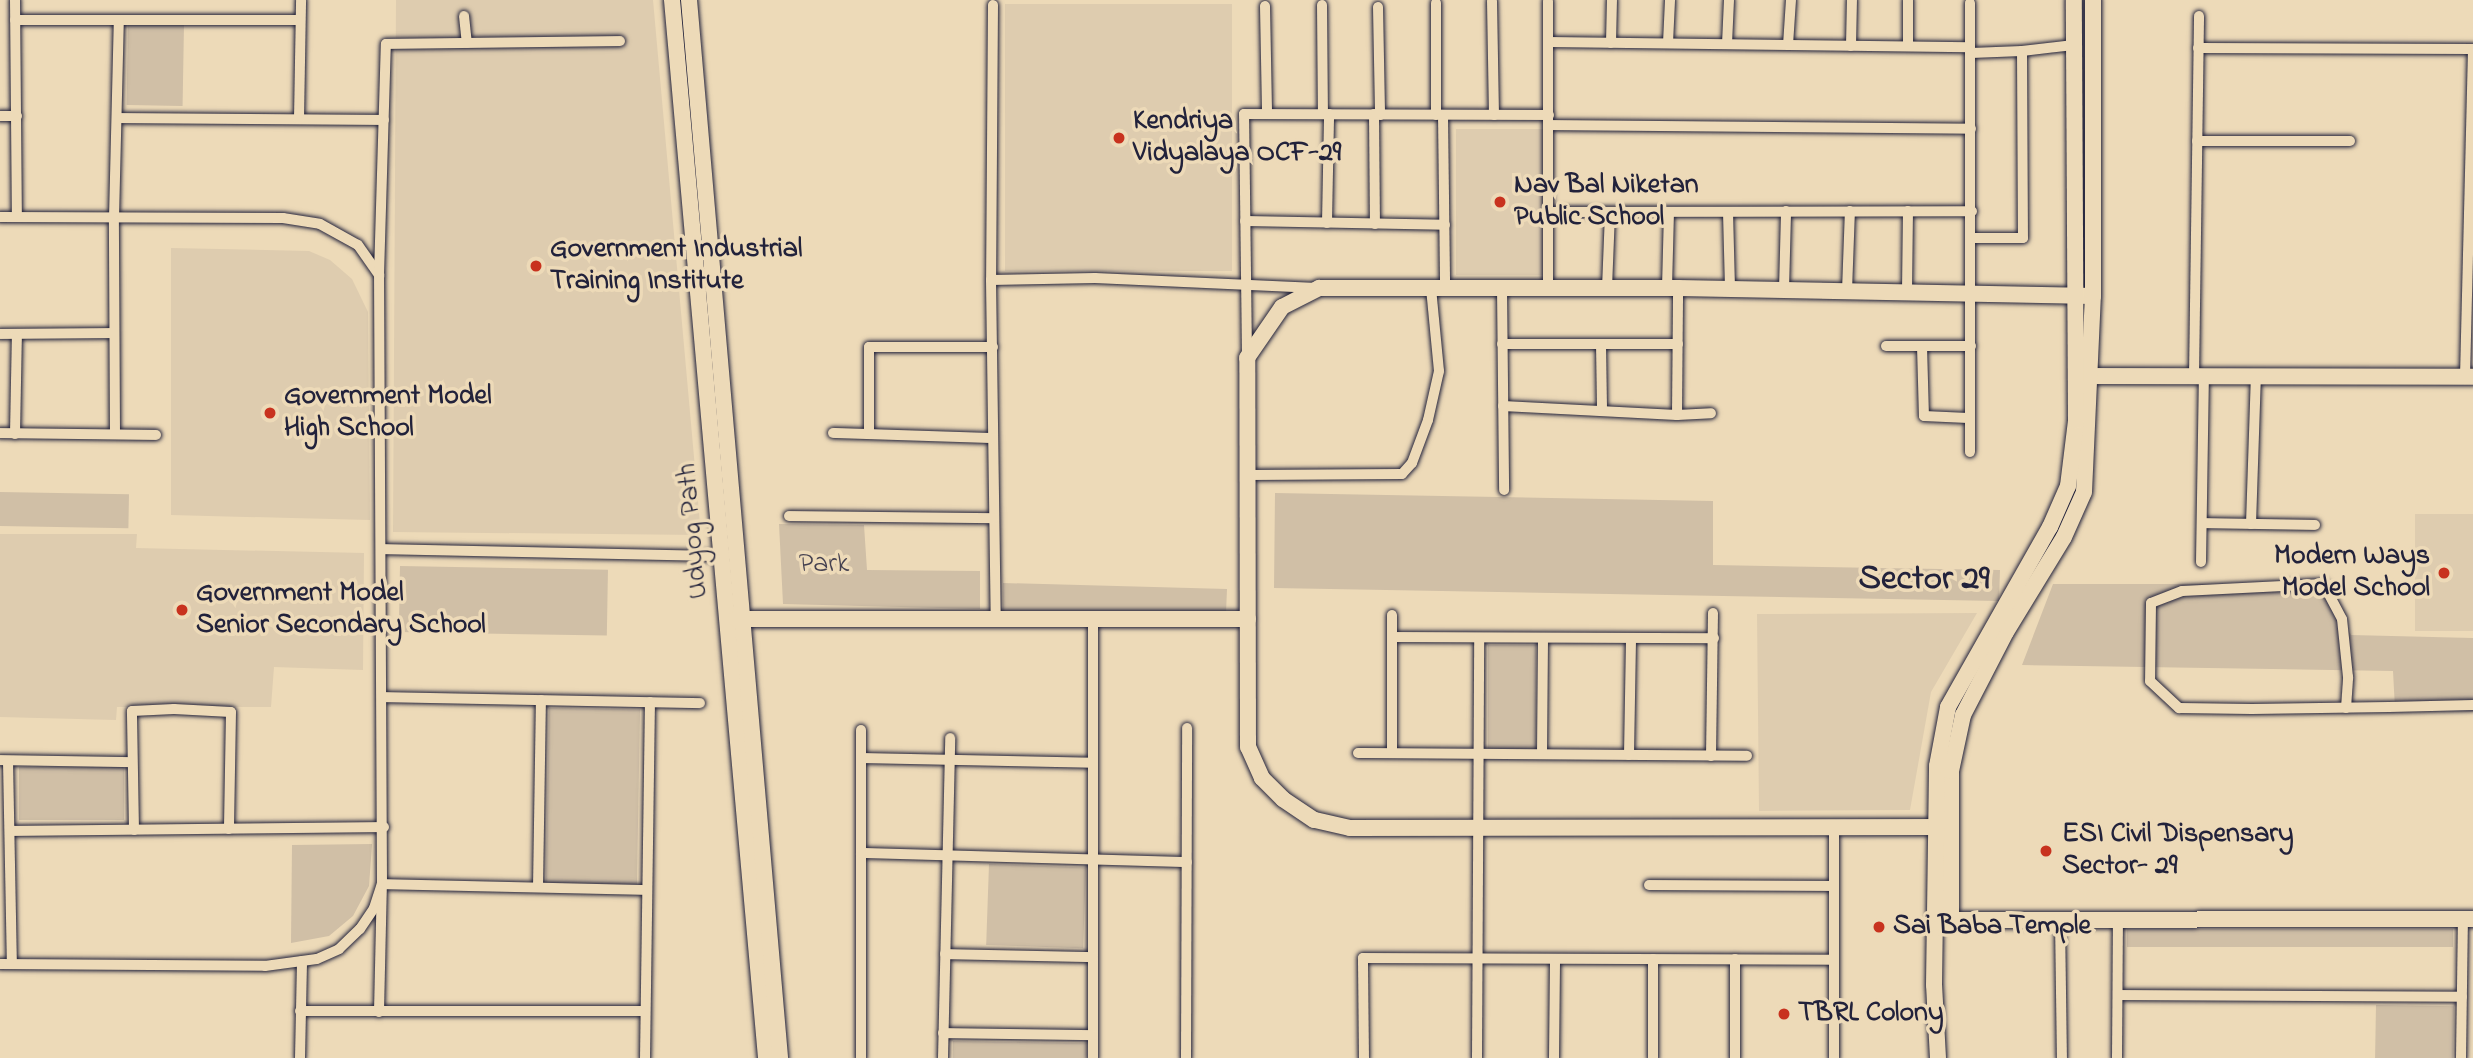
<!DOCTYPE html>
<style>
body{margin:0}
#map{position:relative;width:2473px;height:1058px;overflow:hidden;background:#eddab8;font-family:"Indie Flower",sans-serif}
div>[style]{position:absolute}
.built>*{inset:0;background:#deccaf;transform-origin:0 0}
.green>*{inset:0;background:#d0bfa6;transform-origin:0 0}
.roads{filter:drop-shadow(0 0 2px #22223b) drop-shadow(0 0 2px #22223b)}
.street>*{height:10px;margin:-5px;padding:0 5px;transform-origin:5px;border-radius:5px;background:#eddab8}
.secondary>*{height:16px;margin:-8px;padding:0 8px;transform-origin:8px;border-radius:8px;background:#eddab8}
.dots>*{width:19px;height:19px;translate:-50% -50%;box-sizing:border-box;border:4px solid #eddab8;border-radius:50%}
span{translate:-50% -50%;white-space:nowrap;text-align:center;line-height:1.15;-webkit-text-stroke:7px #eddab8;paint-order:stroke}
.poi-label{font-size:28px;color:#22223b;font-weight:700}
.left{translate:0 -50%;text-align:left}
.right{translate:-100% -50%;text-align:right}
.street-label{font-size:28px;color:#22223b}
.park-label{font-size:28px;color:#454150}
.district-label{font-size:35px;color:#22223b;font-weight:700}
</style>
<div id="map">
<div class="built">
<div style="clip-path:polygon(396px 0,653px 0,701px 535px,393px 532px)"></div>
<div style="left:1005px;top:4px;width:227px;height:267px"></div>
<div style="left:1543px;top:129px;width:146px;height:87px;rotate:90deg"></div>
<div style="clip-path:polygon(171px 248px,309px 251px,330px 260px,352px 279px,368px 312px,370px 520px,171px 515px)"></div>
<div style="left:2415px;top:514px;width:58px;height:117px"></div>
<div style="clip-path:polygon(0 534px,137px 534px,136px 548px,364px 553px,363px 670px,274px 667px,271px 707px,117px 707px,116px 720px,0 717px)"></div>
<div style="clip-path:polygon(1977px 613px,1931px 692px,1910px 810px,1759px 811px,1757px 614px)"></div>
</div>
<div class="green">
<div style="left:128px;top:24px;width:56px;height:81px;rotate:1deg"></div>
<div style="left:0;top:492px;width:129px;height:34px;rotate:1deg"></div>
<div style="clip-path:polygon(1275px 493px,1713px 501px,1713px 565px,2000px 570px,1999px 601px,1274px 588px)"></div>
<div style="clip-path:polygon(779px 524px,864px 525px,867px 570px,980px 571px,980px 609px,783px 604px)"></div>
<div style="left:400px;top:566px;width:208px;height:66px;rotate:1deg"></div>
<div style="clip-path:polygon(1003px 583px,1227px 589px,1226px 613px,1003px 611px)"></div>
<div style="clip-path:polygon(2053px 584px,2323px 584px,2351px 635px,2473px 638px,2473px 712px,2395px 709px,2393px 671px,2022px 665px)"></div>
<div style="left:1488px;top:645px;width:48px;height:105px"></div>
<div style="left:549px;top:708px;width:91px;height:175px;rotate:1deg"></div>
<div style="left:124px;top:767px;width:53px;height:105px;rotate:90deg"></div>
<div style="clip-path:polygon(372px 844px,369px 886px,353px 916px,329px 936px,291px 943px,292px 845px)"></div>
<div style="left:989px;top:864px;width:97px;height:81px;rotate:2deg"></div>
<div style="left:2127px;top:929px;width:326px;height:18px"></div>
<div style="left:2376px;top:1005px;width:78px;height:53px;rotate:1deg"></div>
<div style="left:953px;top:1041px;width:134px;height:17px;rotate:1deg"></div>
</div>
<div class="roads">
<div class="street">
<div style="left:15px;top:0;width:217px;rotate:89.5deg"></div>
<div style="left:1908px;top:0;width:46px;rotate:90deg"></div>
<div style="left:1492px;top:1px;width:114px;rotate:89deg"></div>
<div style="left:993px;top:5px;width:275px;rotate:90.4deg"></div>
<div style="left:991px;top:280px;width:339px;rotate:89.2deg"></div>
<div style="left:1322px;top:5px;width:109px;rotate:89.5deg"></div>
<div style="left:1265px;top:6px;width:108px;rotate:88.9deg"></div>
<div style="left:1378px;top:7px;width:108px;rotate:88.9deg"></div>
<div style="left:464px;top:16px;width:27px;rotate:84deg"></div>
<div style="left:15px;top:20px;width:285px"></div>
<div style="left:1548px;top:42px;width:422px;rotate:0.7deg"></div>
<div style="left:1611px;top:43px;width:43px;rotate:-88.7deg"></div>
<div style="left:1668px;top:43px;width:43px;rotate:-87.3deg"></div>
<div style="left:1727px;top:44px;width:44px;rotate:-87.4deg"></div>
<div style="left:1788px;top:45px;width:45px;rotate:-86.2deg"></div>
<div style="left:1851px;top:46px;width:46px;rotate:-88.8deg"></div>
<div style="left:2198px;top:48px;width:275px;rotate:0.2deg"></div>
<div style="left:2022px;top:51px;width:52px;rotate:-6.6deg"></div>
<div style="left:1971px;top:53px;width:51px;rotate:-2.2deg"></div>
<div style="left:2022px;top:51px;width:187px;rotate:89.7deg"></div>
<div style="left:2023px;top:238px;width:52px;rotate:180deg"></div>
<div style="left:1374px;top:114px;width:110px;rotate:89.5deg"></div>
<div style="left:1436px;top:115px;width:112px;rotate:-90deg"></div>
<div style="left:1443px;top:115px;width:172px;rotate:89.3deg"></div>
<div style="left:0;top:116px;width:17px"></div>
<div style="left:117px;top:118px;width:267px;rotate:0.4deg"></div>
<div style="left:299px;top:119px;width:119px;rotate:-89deg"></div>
<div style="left:1549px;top:125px;width:422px;rotate:0.5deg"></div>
<div style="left:2197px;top:141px;width:153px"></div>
<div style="left:1549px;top:212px;width:423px;rotate:-0.1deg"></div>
<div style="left:1728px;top:212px;width:77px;rotate:88.5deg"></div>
<div style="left:0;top:217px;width:283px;rotate:0.2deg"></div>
<div style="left:283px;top:218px;width:37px;rotate:9deg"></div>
<div style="left:320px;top:224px;width:43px;rotate:28.9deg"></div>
<div style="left:358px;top:245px;width:37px;rotate:55deg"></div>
<div style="left:1245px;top:221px;width:200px;rotate:1.1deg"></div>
<div style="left:1327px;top:223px;width:109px;rotate:-88.9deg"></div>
<div style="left:991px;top:280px;width:104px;rotate:-1.1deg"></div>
<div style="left:1095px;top:278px;width:222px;rotate:2.6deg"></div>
<div style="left:1502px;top:288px;width:202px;rotate:89.4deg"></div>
<div style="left:1548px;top:288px;width:287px;rotate:-90deg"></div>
<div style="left:1607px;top:288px;width:76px;rotate:-87.7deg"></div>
<div style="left:1667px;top:288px;width:76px;rotate:-88.5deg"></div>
<div style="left:1784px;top:290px;width:79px;rotate:-88.5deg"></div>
<div style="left:1847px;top:291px;width:80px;rotate:-87.9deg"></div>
<div style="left:1907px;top:292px;width:81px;rotate:-89.3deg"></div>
<div style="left:0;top:334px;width:114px;rotate:-0.5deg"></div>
<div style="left:1502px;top:344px;width:176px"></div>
<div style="left:1601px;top:344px;width:67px;rotate:89.1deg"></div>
<div style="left:1886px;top:346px;width:85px"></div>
<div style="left:1922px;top:346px;width:70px;rotate:88.4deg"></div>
<div style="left:1924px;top:416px;width:44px;rotate:2.6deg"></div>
<div style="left:1247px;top:356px;width:242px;rotate:-90.7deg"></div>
<div style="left:1244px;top:114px;width:305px;rotate:0.2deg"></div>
<div style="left:2194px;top:377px;width:361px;rotate:-89.2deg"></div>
<div style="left:2465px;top:377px;width:328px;rotate:-88.6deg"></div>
<div style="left:1503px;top:406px;width:174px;rotate:3deg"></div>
<div style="left:1677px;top:415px;width:34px;rotate:-3deg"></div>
<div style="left:1677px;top:415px;width:127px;rotate:-89.5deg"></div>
<div style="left:0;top:433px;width:156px;rotate:0.7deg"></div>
<div style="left:833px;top:433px;width:160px;rotate:1.8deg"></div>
<div style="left:15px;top:434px;width:100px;rotate:-88.9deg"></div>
<div style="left:115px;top:434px;width:216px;rotate:-90.3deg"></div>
<div style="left:114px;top:218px;width:198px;rotate:-88.6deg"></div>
<div style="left:869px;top:434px;width:87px;rotate:-90deg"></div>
<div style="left:869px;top:347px;width:124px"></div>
<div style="left:1970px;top:452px;width:449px;rotate:-90deg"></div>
<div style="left:1248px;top:475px;width:154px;rotate:-0.4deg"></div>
<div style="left:1402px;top:474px;width:15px;rotate:-48deg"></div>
<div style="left:1412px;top:463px;width:46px;rotate:-69.6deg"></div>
<div style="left:1428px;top:420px;width:50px;rotate:-77.3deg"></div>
<div style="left:1439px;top:371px;width:83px;rotate:-95.5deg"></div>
<div style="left:789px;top:516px;width:205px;rotate:0.6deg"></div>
<div style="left:2202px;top:523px;width:113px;rotate:1deg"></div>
<div style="left:2251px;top:524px;width:147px;rotate:-88.1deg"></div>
<div style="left:382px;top:549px;width:340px;rotate:1.2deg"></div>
<div style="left:2201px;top:562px;width:185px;rotate:-89.1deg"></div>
<div style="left:1093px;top:619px;width:439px;rotate:90deg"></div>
<div style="left:1393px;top:637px;width:321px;rotate:0.2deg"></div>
<div style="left:383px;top:697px;width:317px;rotate:1.1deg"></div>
<div style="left:2346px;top:708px;width:31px;rotate:-86deg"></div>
<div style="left:2348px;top:677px;width:58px;rotate:-95.9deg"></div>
<div style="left:2342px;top:619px;width:40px;rotate:-118deg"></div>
<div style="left:2323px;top:584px;width:141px;rotate:177.2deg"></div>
<div style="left:2182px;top:591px;width:33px;rotate:159deg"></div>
<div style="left:2151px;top:603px;width:78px;rotate:90.7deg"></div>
<div style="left:2150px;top:681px;width:40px;rotate:43deg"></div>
<div style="left:2179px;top:708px;width:73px;rotate:0.8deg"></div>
<div style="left:2252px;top:709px;width:137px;rotate:-0.8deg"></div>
<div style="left:2389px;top:707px;width:84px;rotate:-1.4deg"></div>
<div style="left:861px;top:730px;width:328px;rotate:90deg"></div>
<div style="left:1358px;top:753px;width:389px;rotate:0.4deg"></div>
<div style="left:1392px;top:753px;width:138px;rotate:-90deg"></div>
<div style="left:1542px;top:754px;width:116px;rotate:-89.5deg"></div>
<div style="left:1629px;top:755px;width:117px;rotate:-89deg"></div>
<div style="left:1711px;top:756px;width:143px;rotate:-89.2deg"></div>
<div style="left:861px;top:758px;width:232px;rotate:1.2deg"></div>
<div style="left:0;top:760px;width:132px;rotate:0.9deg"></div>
<div style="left:8px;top:761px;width:203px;rotate:88.9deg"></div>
<div style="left:134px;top:830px;width:119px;rotate:-91deg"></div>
<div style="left:132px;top:711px;width:42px;rotate:-2.7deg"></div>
<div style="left:174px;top:709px;width:57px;rotate:3deg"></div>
<div style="left:231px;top:712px;width:117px;rotate:91deg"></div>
<div style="left:11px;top:831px;width:373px;rotate:-0.6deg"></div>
<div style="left:861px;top:853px;width:326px;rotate:1.6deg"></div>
<div style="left:1649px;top:885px;width:185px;rotate:0.3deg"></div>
<div style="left:538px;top:887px;width:187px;rotate:-89.1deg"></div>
<div style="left:2060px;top:920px;width:138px;rotate:89.2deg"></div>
<div style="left:945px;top:954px;width:148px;rotate:1.2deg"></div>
<div style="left:1735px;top:959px;width:99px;rotate:90deg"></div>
<div style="left:0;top:964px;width:265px;rotate:0.4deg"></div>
<div style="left:265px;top:966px;width:52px;rotate:-7.7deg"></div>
<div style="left:317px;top:959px;width:24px;rotate:-24deg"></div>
<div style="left:339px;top:949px;width:29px;rotate:-44deg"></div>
<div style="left:360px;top:929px;width:25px;rotate:-56deg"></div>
<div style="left:374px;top:908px;width:25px;rotate:-72deg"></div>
<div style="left:382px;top:884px;width:609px;rotate:-90.28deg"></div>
<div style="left:379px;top:275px;width:231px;rotate:-88.3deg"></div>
<div style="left:386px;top:44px;width:234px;rotate:-0.7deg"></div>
<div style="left:2118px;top:995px;width:344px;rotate:0.3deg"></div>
<div style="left:300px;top:1011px;width:345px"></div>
<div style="left:379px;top:1012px;width:128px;rotate:-88.7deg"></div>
<div style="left:382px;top:884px;width:265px;rotate:1.3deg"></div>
<div style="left:943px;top:1033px;width:150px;rotate:0.8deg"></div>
<div style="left:300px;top:1058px;width:97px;rotate:-88.8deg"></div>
<div style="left:645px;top:1058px;width:356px;rotate:-89.2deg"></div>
<div style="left:943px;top:1058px;width:320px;rotate:-88.7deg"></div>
<div style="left:1186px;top:1058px;width:330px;rotate:-89.8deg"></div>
<div style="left:1364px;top:1058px;width:100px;rotate:-90.6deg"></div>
<div style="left:1363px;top:958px;width:470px;rotate:0.2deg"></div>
<div style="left:1477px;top:1058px;width:420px;rotate:-89.7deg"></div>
<div style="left:1554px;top:1058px;width:99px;rotate:-89.4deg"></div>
<div style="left:1653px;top:1058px;width:99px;rotate:-90deg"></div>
<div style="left:1834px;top:1058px;width:231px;rotate:-90deg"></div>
<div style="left:2117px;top:1058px;width:138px;rotate:-89.6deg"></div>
<div style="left:2461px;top:1058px;width:139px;rotate:-89.2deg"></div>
</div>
<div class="secondary">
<div style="left:672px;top:0;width:1062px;rotate:84.92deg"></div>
<div style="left:689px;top:0;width:1062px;rotate:85.08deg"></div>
<div style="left:2080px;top:376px;width:393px;rotate:0.1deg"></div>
<div style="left:736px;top:619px;width:512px"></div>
<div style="left:1951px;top:827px;width:601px;rotate:179.9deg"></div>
<div style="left:1350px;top:828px;width:37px;rotate:-167deg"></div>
<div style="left:1314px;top:820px;width:37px;rotate:-146deg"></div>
<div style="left:1283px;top:799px;width:30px;rotate:-135deg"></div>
<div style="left:1262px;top:778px;width:34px;rotate:-114deg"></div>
<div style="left:1248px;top:747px;width:389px;rotate:-90.1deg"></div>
<div style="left:1247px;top:358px;width:62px;rotate:-55.5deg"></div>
<div style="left:1282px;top:307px;width:42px;rotate:-27.2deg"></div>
<div style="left:1319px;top:288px;width:359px"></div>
<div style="left:1678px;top:288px;width:415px;rotate:1.1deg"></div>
<div style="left:1941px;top:920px;width:532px;rotate:-0.11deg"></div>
<div style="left:1951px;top:920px;width:149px;rotate:-90deg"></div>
<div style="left:1951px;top:771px;width:57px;rotate:-77.9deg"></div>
<div style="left:1963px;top:715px;width:93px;rotate:-62.6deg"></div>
<div style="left:2006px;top:632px;width:111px;rotate:-58.6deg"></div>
<div style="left:2064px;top:537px;width:49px;rotate:-66deg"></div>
<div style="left:2084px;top:492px;width:196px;rotate:-87.4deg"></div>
<div style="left:2093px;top:296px;width:296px;rotate:-90deg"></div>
<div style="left:1938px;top:1058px;width:73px;rotate:-93.1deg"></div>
<div style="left:1934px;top:985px;width:219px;rotate:-89.2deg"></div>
<div style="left:1937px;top:766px;width:60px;rotate:-79.4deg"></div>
<div style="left:1948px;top:707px;width:207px;rotate:-60.5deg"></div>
<div style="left:2050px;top:527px;width:45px;rotate:-66.3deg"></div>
<div style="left:2068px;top:486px;width:65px;rotate:-83deg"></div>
<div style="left:2076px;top:421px;width:421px;rotate:-90.3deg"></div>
</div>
</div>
<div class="dots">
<div style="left:1119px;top:138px;background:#c8321e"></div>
<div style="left:1500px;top:202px;background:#c8321e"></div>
<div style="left:536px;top:266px;background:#c8321e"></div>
<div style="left:270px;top:413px;background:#c8321e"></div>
<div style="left:2444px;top:573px;background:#c8321e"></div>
<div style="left:182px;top:610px;background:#c8321e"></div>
<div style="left:2046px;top:851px;background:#c8321e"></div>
<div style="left:1879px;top:927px;background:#c8321e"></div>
<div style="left:1784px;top:1014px;background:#c8321e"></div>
</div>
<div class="poi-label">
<span class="left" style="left:1133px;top:138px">Kendriya<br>Vidyalaya OCF-29</span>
<span class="left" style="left:1514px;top:202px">Nav Bal Niketan<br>Public School</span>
<span class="left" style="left:550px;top:266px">Government Industrial<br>Training Institute</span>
<span class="left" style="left:284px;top:413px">Government Model<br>High School</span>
<span class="right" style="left:2430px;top:573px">Modern Ways<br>Model School</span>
<span class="left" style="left:196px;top:610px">Government Model<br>Senior Secondary School</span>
<span class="left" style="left:2062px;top:851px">ESI Civil Dispensary<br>Sector- 29</span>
<span class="left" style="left:1893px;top:927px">Sai Baba Temple</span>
<span class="left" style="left:1798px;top:1014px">TBRL Colony</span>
</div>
<div class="street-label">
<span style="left:694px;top:531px;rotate:-95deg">Udyog Path</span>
</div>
<div class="park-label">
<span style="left:824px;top:565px">Park</span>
</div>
<div class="district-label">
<span style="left:1924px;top:580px">Sector 29</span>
</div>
</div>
